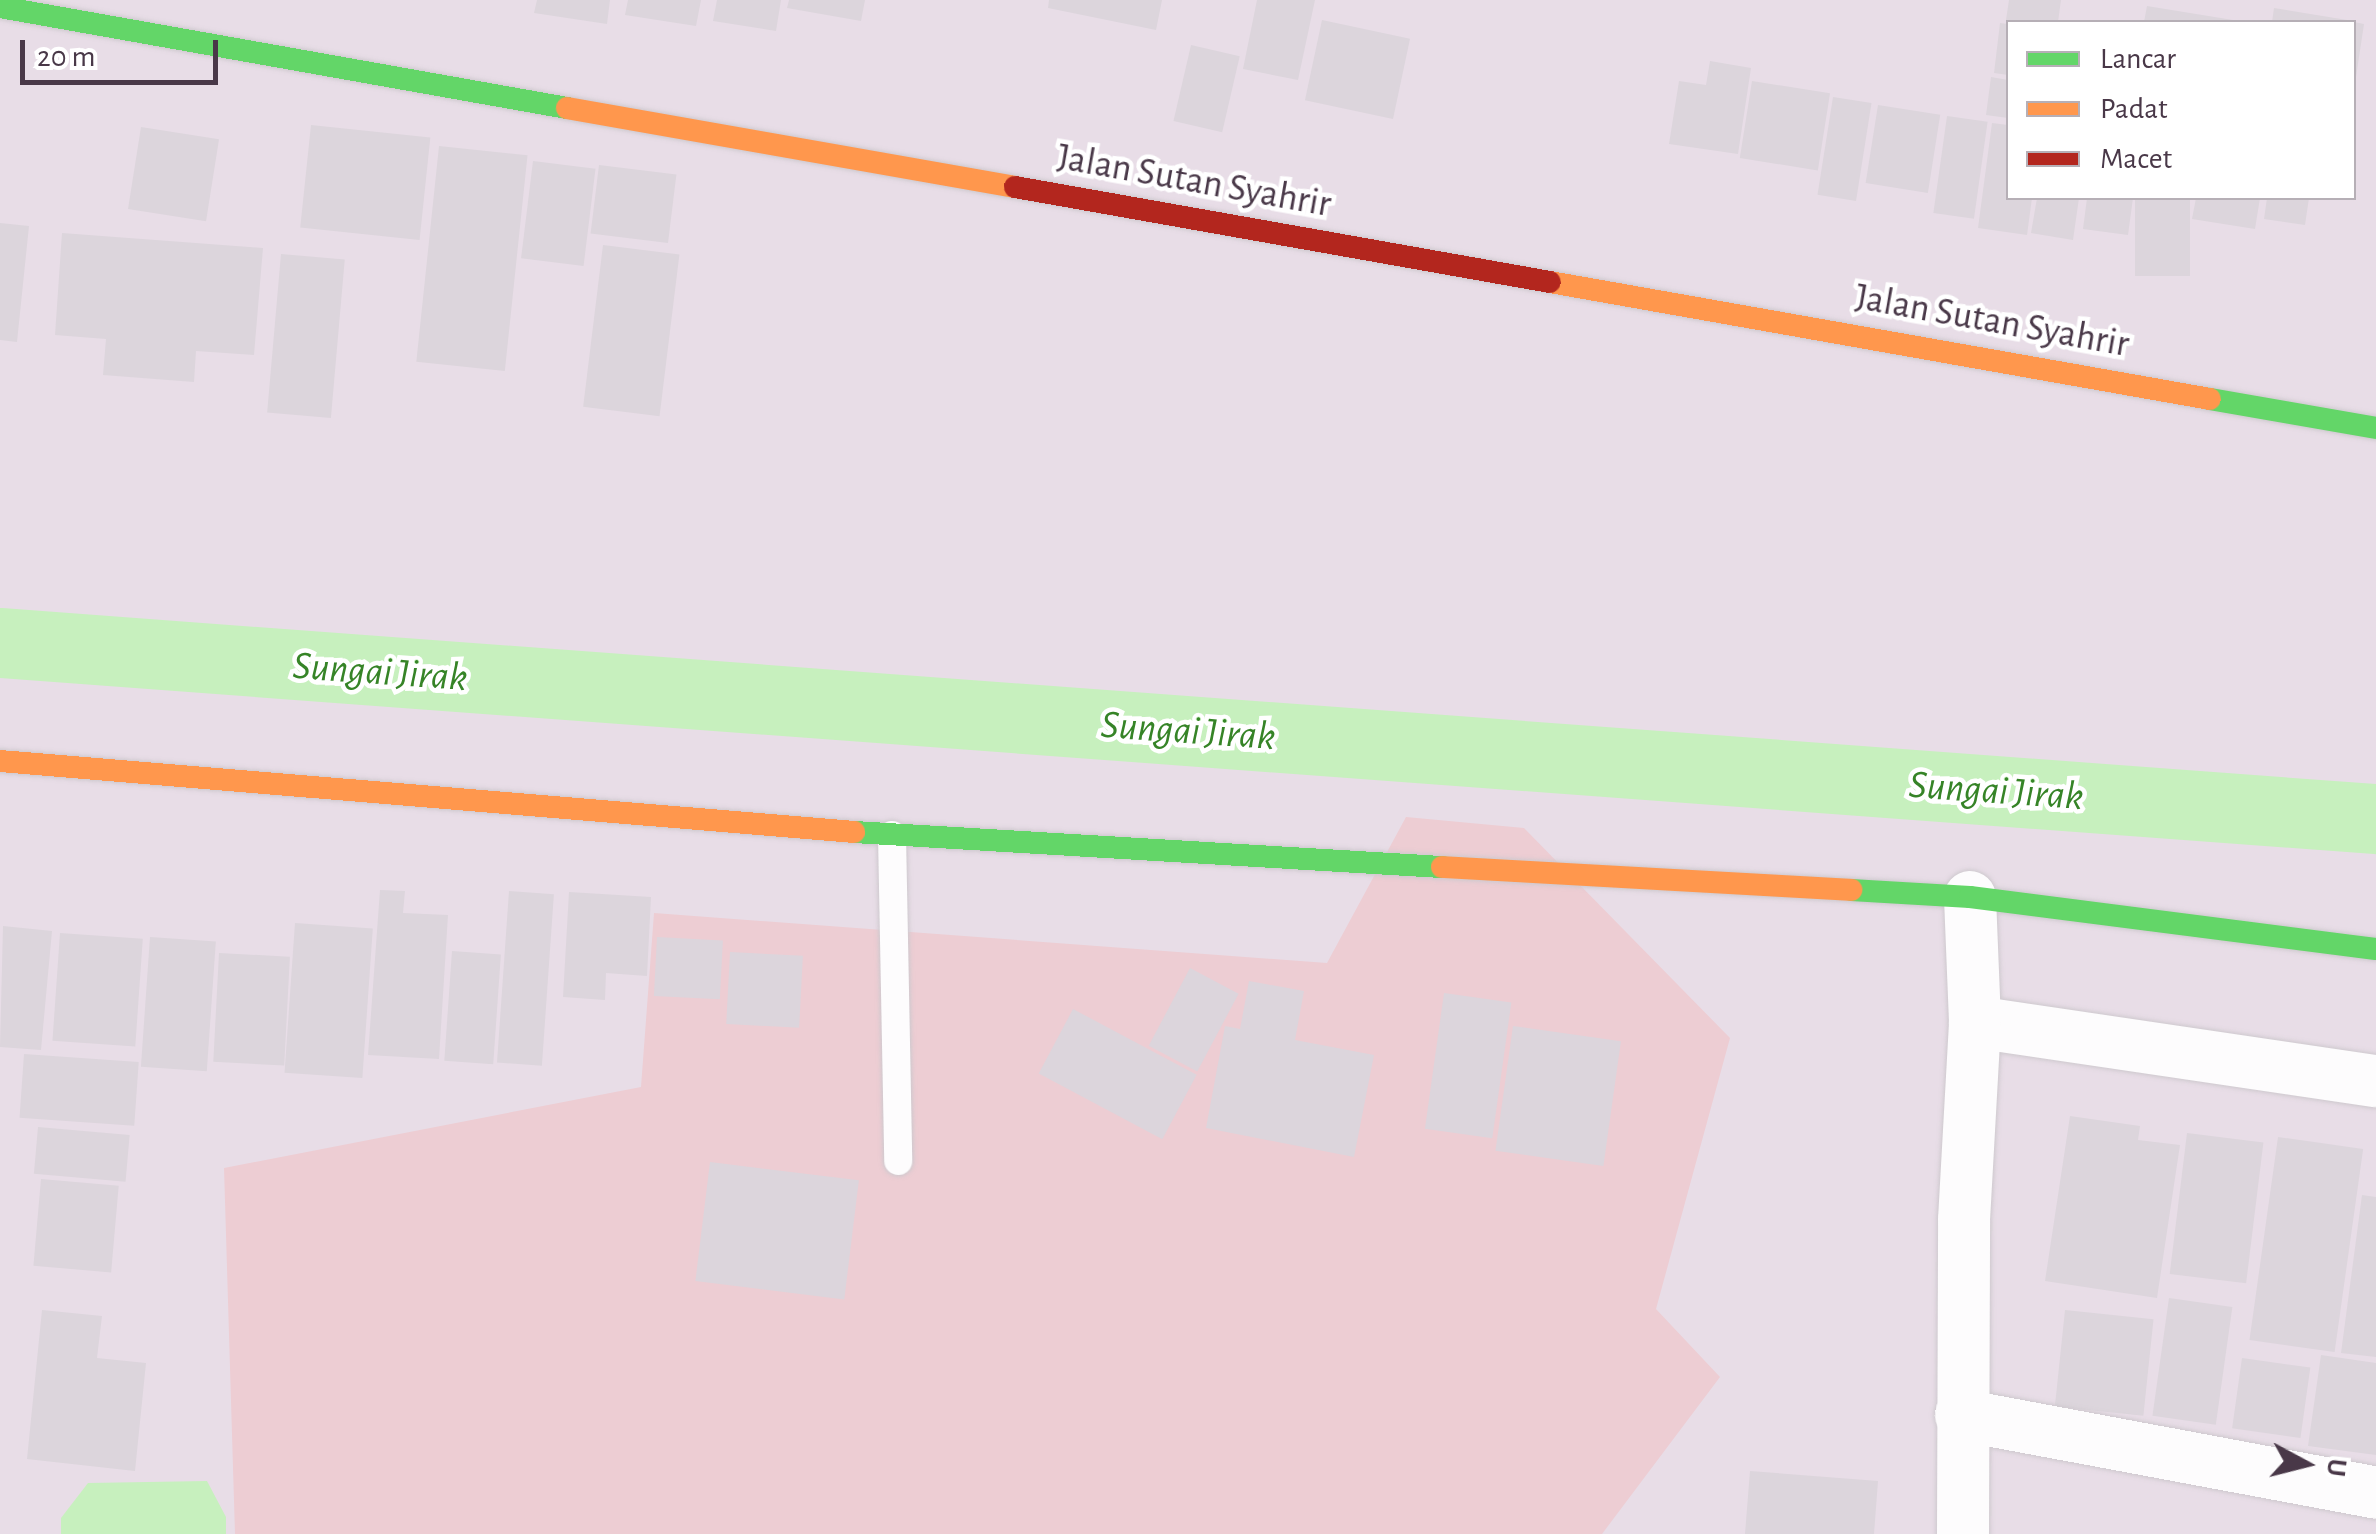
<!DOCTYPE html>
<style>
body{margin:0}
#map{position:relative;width:2376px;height:1534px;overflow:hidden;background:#f2edf2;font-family:"Alegreya Sans",sans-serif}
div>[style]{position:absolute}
.residential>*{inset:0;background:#e8dde7}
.green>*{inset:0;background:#edcdd3}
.water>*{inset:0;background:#c7f0be}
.canal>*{height:70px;margin:-35px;padding:0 35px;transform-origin:35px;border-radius:35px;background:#c7f0be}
.building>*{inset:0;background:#dcd5dc;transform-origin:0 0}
.roads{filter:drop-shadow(0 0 2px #cec9ce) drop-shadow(0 0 2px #cec9ce)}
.lane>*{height:28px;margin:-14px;padding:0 14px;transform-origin:14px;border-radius:14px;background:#fdfcfd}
.street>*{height:52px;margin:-26px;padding:0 26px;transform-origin:26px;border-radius:26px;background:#fdfcfd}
.fast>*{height:22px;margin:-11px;padding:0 11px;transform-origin:11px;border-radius:11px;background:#63d668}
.slow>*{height:22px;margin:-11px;padding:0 11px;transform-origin:11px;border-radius:11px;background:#ff974d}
.jam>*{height:22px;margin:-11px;padding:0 11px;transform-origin:11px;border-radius:11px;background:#b3261e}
span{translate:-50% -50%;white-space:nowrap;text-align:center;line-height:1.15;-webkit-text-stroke:9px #fff;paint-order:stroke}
.street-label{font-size:38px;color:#493848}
.water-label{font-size:40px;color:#368427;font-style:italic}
.legend{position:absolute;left:2006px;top:20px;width:350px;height:180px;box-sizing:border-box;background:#fff;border:2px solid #b6afb6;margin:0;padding:12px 18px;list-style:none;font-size:30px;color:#493848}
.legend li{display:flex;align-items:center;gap:20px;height:50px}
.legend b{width:50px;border:2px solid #b6afb6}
.north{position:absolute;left:2256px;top:1414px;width:100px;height:100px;-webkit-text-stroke:8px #fff;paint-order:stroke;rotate:97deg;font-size:28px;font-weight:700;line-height:40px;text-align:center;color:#493848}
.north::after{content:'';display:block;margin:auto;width:35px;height:45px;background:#493848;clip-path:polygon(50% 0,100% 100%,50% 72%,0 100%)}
.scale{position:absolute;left:20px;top:40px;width:198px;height:45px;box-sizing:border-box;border:5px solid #493848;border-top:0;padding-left:12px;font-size:30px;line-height:35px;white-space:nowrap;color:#493848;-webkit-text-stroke:8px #fff;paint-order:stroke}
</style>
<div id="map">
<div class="residential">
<div style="clip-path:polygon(evenodd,0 0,2376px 0,2376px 1534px,0 1534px,0 0,2008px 22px,2354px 22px,2354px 198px,2008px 198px,2008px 22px)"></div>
</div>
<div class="green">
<div style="clip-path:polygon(1406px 817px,1524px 828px,1730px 1038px,1656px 1309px,1720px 1377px,1602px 1534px,235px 1534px,224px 1168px,641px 1087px,654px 913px,1327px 963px)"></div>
</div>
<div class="water">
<div style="clip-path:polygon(207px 1481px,226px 1517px,226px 1534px,61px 1534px,61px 1518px,88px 1483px)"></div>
</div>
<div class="canal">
<div style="left:0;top:643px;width:2383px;rotate:4.24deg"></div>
</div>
<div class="building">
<div style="clip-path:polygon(537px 0,610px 0,607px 24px,534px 13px)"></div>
<div style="clip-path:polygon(628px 0,701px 0,696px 26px,625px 15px)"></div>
<div style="clip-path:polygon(717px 0,781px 0,776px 31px,713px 21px)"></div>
<div style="clip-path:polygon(789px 0,865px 0,861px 21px,787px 8px)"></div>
<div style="clip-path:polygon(1049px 0,1162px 0,1156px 30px,1048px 8px)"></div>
<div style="clip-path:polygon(1257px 0,1315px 0,1298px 80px,1243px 69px)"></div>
<div style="clip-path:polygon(2009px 0,2061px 0,2058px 22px,2006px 20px)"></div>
<div style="clip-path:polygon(2147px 6px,2233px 20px,2233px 22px,2144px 22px)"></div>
<div style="clip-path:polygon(2274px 8px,2347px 20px,2346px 22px,2272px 22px)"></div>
<div style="left:1322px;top:20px;width:90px;height:82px;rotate:12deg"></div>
<div style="clip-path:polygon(2354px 22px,2364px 24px,2356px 77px,2354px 76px)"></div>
<div style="clip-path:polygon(2000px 23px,2008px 24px,2008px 75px,1994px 73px)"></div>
<div style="left:1191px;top:45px;width:50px;height:78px;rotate:13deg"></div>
<div style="clip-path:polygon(1710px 61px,1751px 68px,1738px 154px,1669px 144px,1679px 81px,1706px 85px)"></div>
<div style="clip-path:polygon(1991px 77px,2008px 80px,2008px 118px,1986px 115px)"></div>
<div style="left:1752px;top:81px;width:79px;height:78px;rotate:9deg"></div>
<div style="left:1833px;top:97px;width:39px;height:99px;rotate:9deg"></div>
<div style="left:1878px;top:105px;width:63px;height:79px;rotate:9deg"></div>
<div style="left:1947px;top:116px;width:41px;height:98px;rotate:8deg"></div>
<div style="clip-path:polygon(1992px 123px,2008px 125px,2008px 198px,2032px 198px,2027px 235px,1978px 228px)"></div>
<div style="left:311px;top:125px;width:120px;height:103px;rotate:6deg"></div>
<div style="left:141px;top:127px;width:79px;height:83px;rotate:9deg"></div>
<div style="left:439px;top:146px;width:89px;height:217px;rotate:6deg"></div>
<div style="left:533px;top:161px;width:63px;height:98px;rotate:7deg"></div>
<div style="left:599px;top:165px;width:78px;height:69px;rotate:7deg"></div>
<div style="clip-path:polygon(2037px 198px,2079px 198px,2073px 240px,2031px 233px)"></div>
<div style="clip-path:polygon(2087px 198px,2133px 198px,2128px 235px,2083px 229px)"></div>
<div style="left:2135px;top:198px;width:55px;height:78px"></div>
<div style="clip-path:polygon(2196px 198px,2260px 198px,2255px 229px,2192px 219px)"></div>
<div style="clip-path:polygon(2267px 198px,2309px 198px,2305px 225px,2264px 219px)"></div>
<div style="clip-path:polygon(0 223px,29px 226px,17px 342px,0 340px)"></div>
<div style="clip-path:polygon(62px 233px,263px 248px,254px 355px,196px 351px,194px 382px,103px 375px,106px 339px,55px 335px)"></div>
<div style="left:603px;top:245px;width:77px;height:163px;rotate:7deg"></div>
<div style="left:281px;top:254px;width:64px;height:159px;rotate:5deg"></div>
<div style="clip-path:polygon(380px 890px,405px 891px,403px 913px,448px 915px,439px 1059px,368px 1055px)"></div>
<div style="left:509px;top:891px;width:45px;height:172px;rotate:4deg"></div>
<div style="clip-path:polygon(569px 892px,651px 897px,647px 976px,606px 973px,605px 1000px,563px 997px)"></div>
<div style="left:295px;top:923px;width:78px;height:150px;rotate:4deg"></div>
<div style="clip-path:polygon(3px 926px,52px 931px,41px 1050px,0 1047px)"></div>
<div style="left:60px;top:933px;width:83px;height:108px;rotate:4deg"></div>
<div style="left:150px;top:937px;width:66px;height:130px;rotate:4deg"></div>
<div style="left:657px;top:937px;width:66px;height:59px;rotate:3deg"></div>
<div style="left:452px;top:951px;width:49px;height:110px;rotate:4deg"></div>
<div style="left:730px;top:952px;width:73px;height:72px;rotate:3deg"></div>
<div style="left:219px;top:953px;width:71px;height:109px;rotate:3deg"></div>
<div style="left:1190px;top:968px;width:55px;height:88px;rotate:28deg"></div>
<div style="clip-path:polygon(1249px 981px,1304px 991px,1295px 1040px,1374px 1055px,1354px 1157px,1206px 1128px,1225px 1026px,1240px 1029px)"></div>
<div style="left:1444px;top:993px;width:68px;height:137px;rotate:8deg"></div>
<div style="left:1073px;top:1009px;width:140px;height:73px;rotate:28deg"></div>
<div style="left:1513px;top:1026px;width:109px;height:126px;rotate:8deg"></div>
<div style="left:24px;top:1054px;width:115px;height:64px;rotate:4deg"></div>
<div style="clip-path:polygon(2070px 1116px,2140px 1126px,2138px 1140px,2180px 1145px,2157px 1298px,2045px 1281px)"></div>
<div style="left:38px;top:1127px;width:92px;height:47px;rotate:5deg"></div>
<div style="left:2187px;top:1133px;width:77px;height:142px;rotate:7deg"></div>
<div style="left:2278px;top:1137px;width:86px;height:205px;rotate:8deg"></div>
<div style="left:710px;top:1162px;width:150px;height:120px;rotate:7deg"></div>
<div style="left:41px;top:1179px;width:78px;height:87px;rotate:5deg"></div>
<div style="clip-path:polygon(2362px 1195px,2376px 1197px,2376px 1357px,2341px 1353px)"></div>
<div style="left:2169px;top:1298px;width:64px;height:119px;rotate:8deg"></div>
<div style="clip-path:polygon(42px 1310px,102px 1316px,97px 1358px,146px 1363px,135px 1471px,27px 1459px)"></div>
<div style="left:2065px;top:1310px;width:89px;height:97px;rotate:6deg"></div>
<div style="clip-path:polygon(2321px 1355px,2376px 1363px,2376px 1455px,2308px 1446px)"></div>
<div style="left:2242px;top:1358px;width:69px;height:71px;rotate:8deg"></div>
<div style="clip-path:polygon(1750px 1471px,1878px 1481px,1874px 1534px,1745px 1534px)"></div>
</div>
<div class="roads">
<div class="lane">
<div style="left:892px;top:835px;width:326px;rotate:88.9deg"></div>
</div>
<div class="street">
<div style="left:1975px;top:1022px;width:405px;rotate:8.4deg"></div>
<div style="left:1961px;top:1415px;width:422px;rotate:10.6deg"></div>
<div style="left:1963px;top:1534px;width:314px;rotate:-89.8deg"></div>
<div style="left:1964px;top:1220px;width:198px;rotate:-86.8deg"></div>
<div style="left:1975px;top:1022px;width:125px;rotate:-92.3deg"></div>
</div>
<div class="fast">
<div style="left:0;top:7px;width:576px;rotate:10.1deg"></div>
<div style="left:2210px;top:399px;width:169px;rotate:9.9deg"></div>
<div style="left:854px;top:832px;width:589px;rotate:3.41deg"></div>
<div style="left:1851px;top:890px;width:119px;rotate:3.4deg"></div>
<div style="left:1970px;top:897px;width:409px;rotate:7.3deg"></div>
</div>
<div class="slow">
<div style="left:567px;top:108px;width:455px;rotate:10deg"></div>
<div style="left:1550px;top:282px;width:670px;rotate:10.05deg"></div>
<div style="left:0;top:761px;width:857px;rotate:4.75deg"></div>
<div style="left:1442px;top:867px;width:410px;rotate:3.2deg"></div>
</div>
<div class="jam">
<div style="left:1015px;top:187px;width:543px;rotate:10.07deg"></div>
</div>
</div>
<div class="street-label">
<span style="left:1194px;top:182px;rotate:10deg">Jalan Sutan Syahrir</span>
<span style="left:1992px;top:322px;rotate:10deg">Jalan Sutan Syahrir</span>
</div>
<div class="water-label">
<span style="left:380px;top:672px;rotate:4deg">Sungai Jirak</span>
<span style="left:1188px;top:731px;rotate:4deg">Sungai Jirak</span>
<span style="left:1996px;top:791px;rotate:4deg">Sungai Jirak</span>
</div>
<ul class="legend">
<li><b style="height:12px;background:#63d668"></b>Lancar</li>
<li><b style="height:12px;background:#ff974d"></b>Padat</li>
<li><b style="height:12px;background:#b3261e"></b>Macet</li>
</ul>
<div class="north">U</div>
<div class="scale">20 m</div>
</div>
